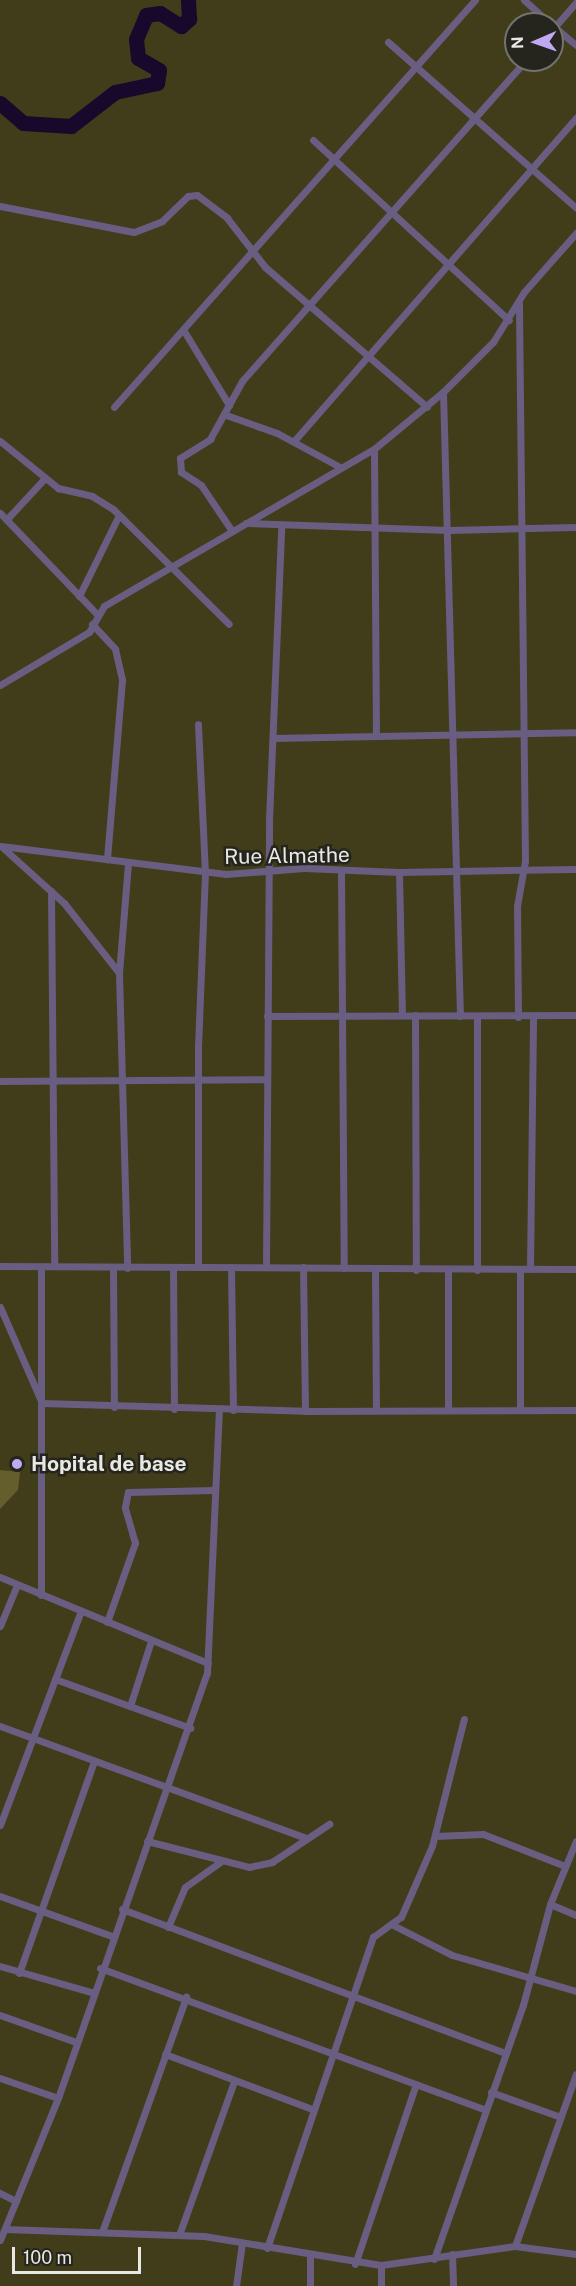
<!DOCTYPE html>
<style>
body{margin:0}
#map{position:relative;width:576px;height:2286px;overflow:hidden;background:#2f2e27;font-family:"Public Sans",sans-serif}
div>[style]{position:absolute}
.green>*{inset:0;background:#413c19}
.forest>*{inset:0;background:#645d2c}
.river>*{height:15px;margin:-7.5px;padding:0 7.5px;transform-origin:7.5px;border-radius:7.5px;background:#18092c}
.street>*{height:7px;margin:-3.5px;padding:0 3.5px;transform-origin:3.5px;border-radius:3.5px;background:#695d81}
.dots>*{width:16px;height:16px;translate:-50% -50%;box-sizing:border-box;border:3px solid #25241d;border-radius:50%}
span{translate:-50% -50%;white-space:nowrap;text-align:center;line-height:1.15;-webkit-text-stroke:5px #25241d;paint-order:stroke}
.street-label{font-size:21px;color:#e9e9e4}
.poi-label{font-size:21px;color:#e9e9e4;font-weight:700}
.left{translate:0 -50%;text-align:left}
.north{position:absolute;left:504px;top:12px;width:60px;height:60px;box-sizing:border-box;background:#25241d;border:2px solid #73736d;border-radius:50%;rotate:268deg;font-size:16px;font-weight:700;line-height:24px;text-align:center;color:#e9e9e4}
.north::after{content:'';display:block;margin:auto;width:21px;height:27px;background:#c1a8f3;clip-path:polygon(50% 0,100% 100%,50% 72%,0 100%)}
.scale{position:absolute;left:12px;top:2247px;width:129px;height:27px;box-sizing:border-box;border:3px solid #e9e9e4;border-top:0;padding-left:8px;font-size:18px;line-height:21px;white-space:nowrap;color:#e9e9e4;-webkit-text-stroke:4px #25241d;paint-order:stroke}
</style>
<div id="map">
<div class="green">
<div style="clip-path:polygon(evenodd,0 0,576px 0,576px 2286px,0 2286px,0 0,516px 24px,552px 24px,552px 60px,516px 60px,516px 24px)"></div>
</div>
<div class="forest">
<div style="clip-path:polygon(0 1470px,20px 1472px,18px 1490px,0 1509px)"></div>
</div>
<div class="river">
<div style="left:0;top:103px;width:30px;rotate:41deg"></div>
<div style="left:23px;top:123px;width:48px;rotate:3.6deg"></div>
<div style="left:71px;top:126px;width:56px;rotate:-37.7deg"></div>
<div style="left:115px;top:92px;width:43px;rotate:-12.1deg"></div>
<div style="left:157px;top:83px;width:13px;rotate:-81deg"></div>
<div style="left:159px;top:70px;width:24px;rotate:-150deg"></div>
<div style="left:138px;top:58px;width:19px;rotate:-96deg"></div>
<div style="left:136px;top:39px;width:26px;rotate:-67deg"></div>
<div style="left:146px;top:15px;width:14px;rotate:-8deg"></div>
<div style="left:160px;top:13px;width:25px;rotate:32deg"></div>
<div style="left:181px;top:26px;width:11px;rotate:-41deg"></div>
<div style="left:189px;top:19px;width:19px;rotate:-93deg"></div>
</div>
<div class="street">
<div style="left:524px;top:0;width:36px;rotate:42deg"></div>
<div style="left:552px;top:25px;width:31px;rotate:40deg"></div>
<div style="left:552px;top:30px;width:37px;rotate:-49deg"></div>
<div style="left:388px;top:42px;width:251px;rotate:41.4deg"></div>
<div style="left:313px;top:140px;width:266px;rotate:42.6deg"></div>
<div style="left:0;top:206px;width:136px;rotate:11deg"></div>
<div style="left:134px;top:232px;width:30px;rotate:-21deg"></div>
<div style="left:162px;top:221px;width:36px;rotate:-44deg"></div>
<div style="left:188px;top:196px;width:9px;rotate:-6deg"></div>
<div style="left:197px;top:195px;width:38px;rotate:37deg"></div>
<div style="left:227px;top:218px;width:62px;rotate:52.2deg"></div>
<div style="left:265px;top:267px;width:214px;rotate:40.8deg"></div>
<div style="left:184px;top:331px;width:87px;rotate:58.7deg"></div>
<div style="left:114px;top:407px;width:544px;rotate:-48.43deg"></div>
<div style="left:226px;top:415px;width:54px;rotate:19.4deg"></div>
<div style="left:277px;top:433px;width:72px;rotate:28.4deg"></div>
<div style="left:0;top:441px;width:75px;rotate:39deg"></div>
<div style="left:58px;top:488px;width:35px;rotate:13deg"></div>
<div style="left:92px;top:496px;width:25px;rotate:32deg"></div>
<div style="left:113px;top:509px;width:163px;rotate:44.8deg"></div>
<div style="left:294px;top:441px;width:429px;rotate:-48.9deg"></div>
<div style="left:374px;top:449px;width:284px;rotate:89.6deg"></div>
<div style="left:0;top:513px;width:139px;rotate:46.2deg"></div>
<div style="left:7px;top:519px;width:54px;rotate:-47.2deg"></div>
<div style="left:246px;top:523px;width:203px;rotate:2deg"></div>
<div style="left:449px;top:530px;width:127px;rotate:-1.4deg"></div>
<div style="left:232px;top:531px;width:55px;rotate:-124deg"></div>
<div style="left:201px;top:485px;width:24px;rotate:-147deg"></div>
<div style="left:181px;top:472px;width:14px;rotate:-94deg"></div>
<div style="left:180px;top:458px;width:36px;rotate:-32deg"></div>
<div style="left:210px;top:439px;width:66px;rotate:-61.1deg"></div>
<div style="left:242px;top:381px;width:429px;rotate:-48.5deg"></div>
<div style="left:79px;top:596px;width:90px;rotate:-63.7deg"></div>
<div style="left:92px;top:624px;width:34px;rotate:47deg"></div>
<div style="left:115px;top:649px;width:32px;rotate:77deg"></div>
<div style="left:122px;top:680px;width:180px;rotate:94.8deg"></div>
<div style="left:0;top:685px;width:104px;rotate:-30.8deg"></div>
<div style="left:89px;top:632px;width:30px;rotate:-60deg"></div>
<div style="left:104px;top:606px;width:312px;rotate:-30.2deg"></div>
<div style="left:374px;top:449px;width:89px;rotate:-39.6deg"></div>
<div style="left:273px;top:738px;width:303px;rotate:-1.1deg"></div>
<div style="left:1px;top:846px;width:227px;rotate:7.1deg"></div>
<div style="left:226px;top:874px;width:78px;rotate:-4.4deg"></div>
<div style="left:304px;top:868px;width:95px;rotate:2.4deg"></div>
<div style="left:399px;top:872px;width:177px;rotate:-1deg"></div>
<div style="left:2px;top:847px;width:84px;rotate:42.1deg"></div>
<div style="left:64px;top:903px;width:89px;rotate:51.8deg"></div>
<div style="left:119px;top:973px;width:295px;rotate:88.4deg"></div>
<div style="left:341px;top:870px;width:398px;rotate:89.6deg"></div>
<div style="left:399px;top:872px;width:143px;rotate:88.8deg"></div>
<div style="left:51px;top:891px;width:375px;rotate:89.5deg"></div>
<div style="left:119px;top:973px;width:110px;rotate:-85.3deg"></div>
<div style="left:415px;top:1015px;width:255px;rotate:89.8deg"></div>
<div style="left:267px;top:1016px;width:309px;rotate:-0.2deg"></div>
<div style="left:460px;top:1016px;width:624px;rotate:-91.56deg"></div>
<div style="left:443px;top:392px;width:71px;rotate:-45deg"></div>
<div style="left:493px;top:342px;width:59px;rotate:-58.2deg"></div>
<div style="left:524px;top:292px;width:79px;rotate:-48.6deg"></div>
<div style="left:518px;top:1017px;width:111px;rotate:-90.5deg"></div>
<div style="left:517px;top:906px;width:46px;rotate:-79.9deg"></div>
<div style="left:525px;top:861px;width:558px;rotate:-90.62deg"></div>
<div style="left:0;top:1081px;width:266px;rotate:-0.4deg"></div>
<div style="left:0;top:1266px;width:576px;rotate:0.3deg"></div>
<div style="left:266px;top:1266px;width:446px;rotate:-89.6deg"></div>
<div style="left:269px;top:820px;width:292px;rotate:-87.6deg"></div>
<div style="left:173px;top:1267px;width:142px;rotate:89.6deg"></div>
<div style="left:198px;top:1267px;width:220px;rotate:-90deg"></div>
<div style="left:198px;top:1047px;width:174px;rotate:-87.7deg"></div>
<div style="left:205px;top:873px;width:149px;rotate:-92.7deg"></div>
<div style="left:231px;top:1267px;width:143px;rotate:89.2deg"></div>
<div style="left:303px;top:1267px;width:144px;rotate:89.2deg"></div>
<div style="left:113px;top:1268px;width:139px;rotate:89.6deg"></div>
<div style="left:530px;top:1269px;width:252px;rotate:-89.3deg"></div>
<div style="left:375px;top:1270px;width:139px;rotate:89.6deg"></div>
<div style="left:477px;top:1270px;width:253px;rotate:-90deg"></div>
<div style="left:520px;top:1270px;width:140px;rotate:90deg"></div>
<div style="left:0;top:1307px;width:105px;rotate:66.4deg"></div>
<div style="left:42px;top:1403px;width:263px;rotate:1.7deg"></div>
<div style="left:305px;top:1411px;width:271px;rotate:-0.2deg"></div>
<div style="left:448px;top:1410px;width:141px;rotate:-90deg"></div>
<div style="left:0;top:1577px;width:225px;rotate:22.5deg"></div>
<div style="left:41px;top:1595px;width:328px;rotate:-90deg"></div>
<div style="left:107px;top:1622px;width:84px;rotate:-70.5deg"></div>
<div style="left:135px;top:1543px;width:37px;rotate:-106deg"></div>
<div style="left:125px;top:1507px;width:15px;rotate:-79deg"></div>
<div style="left:128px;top:1492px;width:86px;rotate:-1.3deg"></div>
<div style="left:0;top:1626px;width:44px;rotate:-67.5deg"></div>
<div style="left:55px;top:1679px;width:144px;rotate:19.9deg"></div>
<div style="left:130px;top:1706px;width:68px;rotate:-72.1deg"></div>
<div style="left:0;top:1726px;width:324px;rotate:20.1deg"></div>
<div style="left:0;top:1825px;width:229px;rotate:-69.3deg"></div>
<div style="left:435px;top:1836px;width:48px;rotate:-2.4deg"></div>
<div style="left:483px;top:1834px;width:88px;rotate:21.3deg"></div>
<div style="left:147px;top:1841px;width:105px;rotate:14.3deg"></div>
<div style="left:249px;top:1867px;width:24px;rotate:-12deg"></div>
<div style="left:272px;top:1862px;width:69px;rotate:-33.7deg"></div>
<div style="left:0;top:1896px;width:119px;rotate:19.7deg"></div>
<div style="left:550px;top:1904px;width:28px;rotate:23deg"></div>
<div style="left:122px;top:1909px;width:410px;rotate:20.6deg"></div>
<div style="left:391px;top:1924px;width:68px;rotate:26.9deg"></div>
<div style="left:452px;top:1955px;width:129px;rotate:16.2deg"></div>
<div style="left:168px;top:1927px;width:43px;rotate:-67deg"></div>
<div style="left:185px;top:1887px;width:43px;rotate:-35.5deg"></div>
<div style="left:0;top:1966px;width:95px;rotate:15.9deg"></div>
<div style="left:100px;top:1968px;width:410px;rotate:20.2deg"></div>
<div style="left:19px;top:1973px;width:225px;rotate:-70.5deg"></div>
<div style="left:0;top:2015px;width:81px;rotate:19.6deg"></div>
<div style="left:165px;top:2054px;width:157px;rotate:20.5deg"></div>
<div style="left:0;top:2078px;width:61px;rotate:19deg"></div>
<div style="left:491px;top:2092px;width:74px;rotate:19.7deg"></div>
<div style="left:0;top:2193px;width:18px;rotate:27deg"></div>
<div style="left:5px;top:2229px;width:199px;rotate:2deg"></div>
<div style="left:204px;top:2236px;width:179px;rotate:9.3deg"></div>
<div style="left:381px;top:2265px;width:135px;rotate:-8.1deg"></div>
<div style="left:515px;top:2246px;width:62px;rotate:7.5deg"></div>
<div style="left:102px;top:2232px;width:250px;rotate:-70.3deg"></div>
<div style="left:179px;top:2235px;width:164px;rotate:-70.3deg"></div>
<div style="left:0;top:2240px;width:153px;rotate:-67.8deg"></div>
<div style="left:58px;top:2098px;width:450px;rotate:-70.7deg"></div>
<div style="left:207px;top:1673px;width:264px;rotate:-87.4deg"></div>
<div style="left:515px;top:2246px;width:182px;rotate:-70.5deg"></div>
<div style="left:267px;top:2248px;width:329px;rotate:-71.2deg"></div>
<div style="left:373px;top:1937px;width:34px;rotate:-36deg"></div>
<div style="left:401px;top:1917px;width:77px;rotate:-66.4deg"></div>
<div style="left:432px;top:1846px;width:131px;rotate:-75.9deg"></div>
<div style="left:452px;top:2254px;width:32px;rotate:88deg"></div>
<div style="left:310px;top:2257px;width:29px;rotate:90deg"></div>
<div style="left:434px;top:2259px;width:269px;rotate:-70.7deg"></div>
<div style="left:523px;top:2005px;width:105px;rotate:-75deg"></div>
<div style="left:550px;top:1904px;width:68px;rotate:-67.6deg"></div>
<div style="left:355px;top:2264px;width:190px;rotate:-71.3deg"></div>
<div style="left:381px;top:2265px;width:21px;rotate:90deg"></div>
<div style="left:236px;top:2286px;width:43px;rotate:-82.1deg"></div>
</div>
<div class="dots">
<div style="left:17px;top:1464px;background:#c1a8f3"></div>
</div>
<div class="street-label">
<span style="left:287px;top:856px;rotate:-1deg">Rue Almathe</span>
</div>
<div class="poi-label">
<span class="left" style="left:31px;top:1464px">Hopital de base</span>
</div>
<div class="north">N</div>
<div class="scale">100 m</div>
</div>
